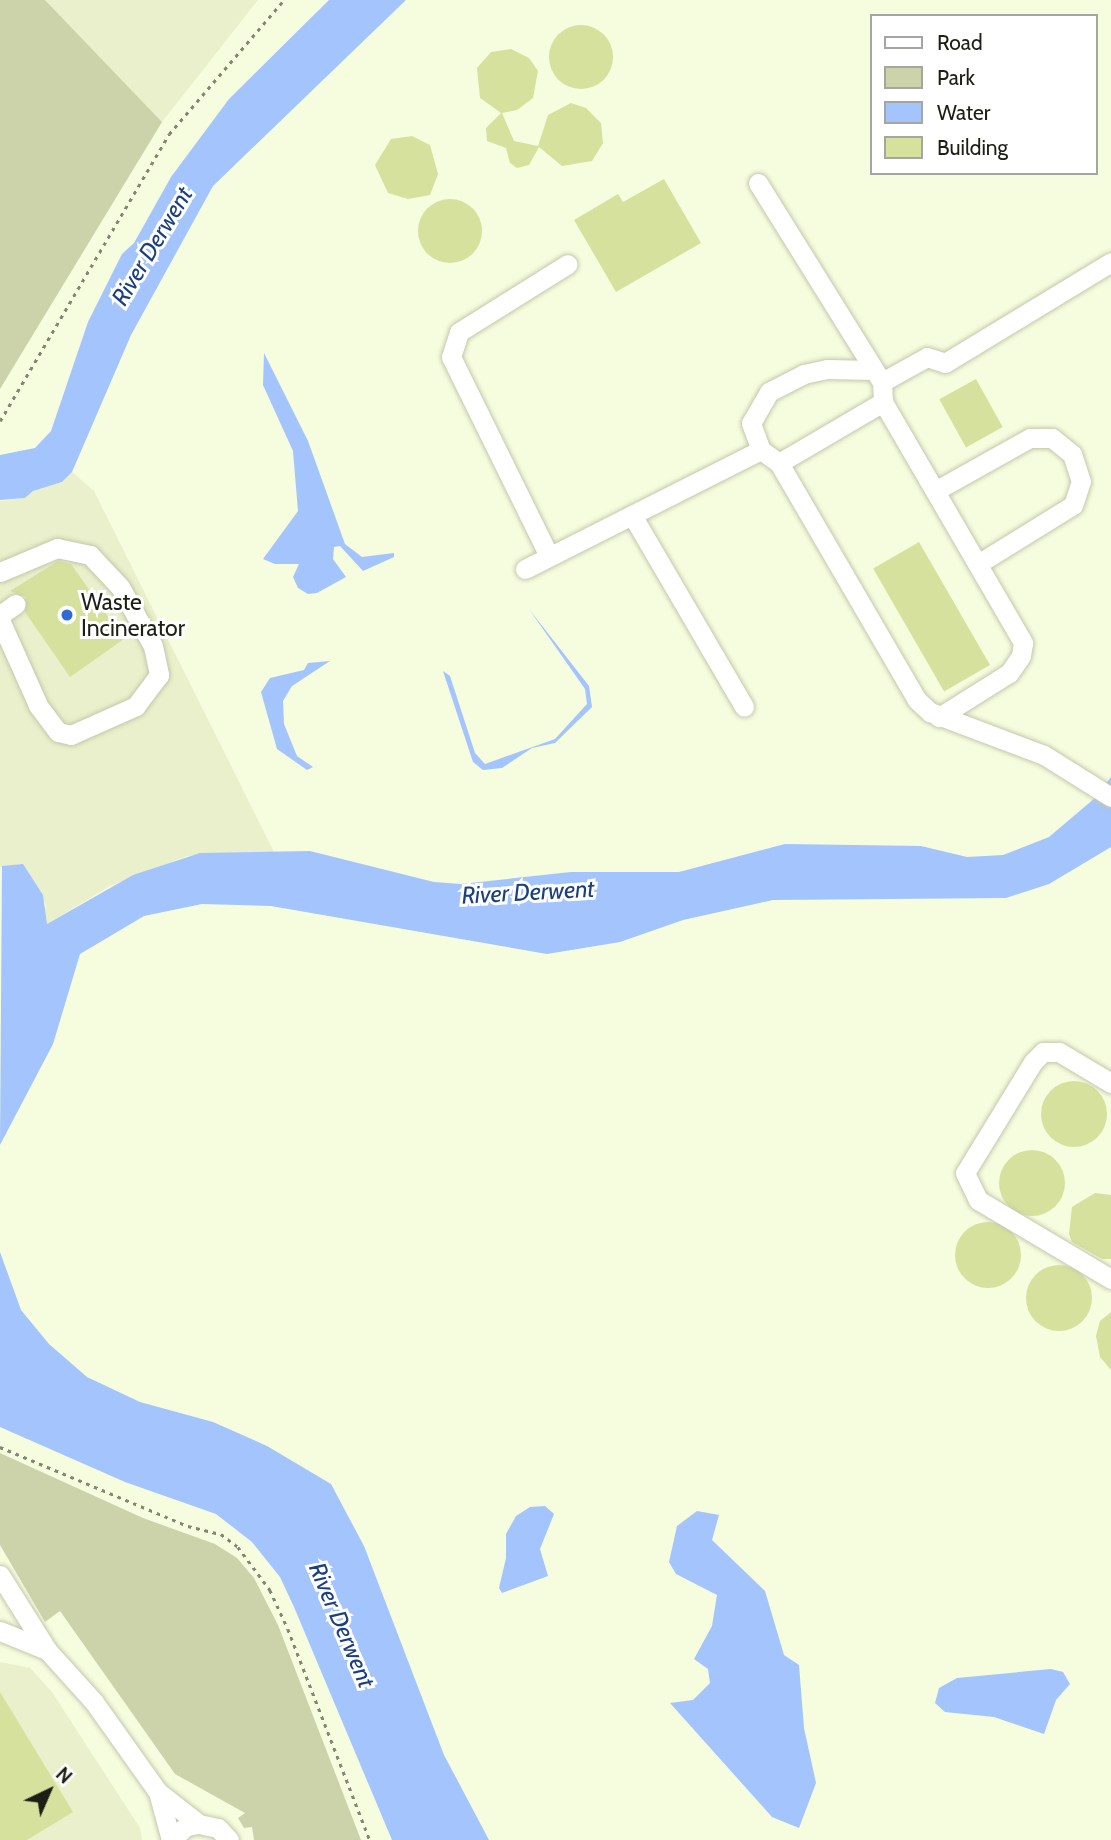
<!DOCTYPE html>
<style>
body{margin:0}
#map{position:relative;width:1111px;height:1840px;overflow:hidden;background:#f6fcde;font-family:Cabin,sans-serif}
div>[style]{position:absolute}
.built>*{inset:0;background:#eaf0cb}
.green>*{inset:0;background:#ccd3aa}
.water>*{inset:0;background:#a3c4fd}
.building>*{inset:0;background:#d7e19e;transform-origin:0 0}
.round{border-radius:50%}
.path>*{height:2.5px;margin-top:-1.25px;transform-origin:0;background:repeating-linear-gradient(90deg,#828672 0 3.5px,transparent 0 8.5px)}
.roads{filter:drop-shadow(0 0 2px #c3c8ab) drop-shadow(0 0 2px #c3c8ab)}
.minor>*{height:19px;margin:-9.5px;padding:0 9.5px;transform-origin:9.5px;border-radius:9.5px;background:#fff}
.dots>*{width:19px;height:19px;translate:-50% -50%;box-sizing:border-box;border:4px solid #fff;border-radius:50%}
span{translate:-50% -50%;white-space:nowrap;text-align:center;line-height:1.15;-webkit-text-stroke:6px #fff;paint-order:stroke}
.poi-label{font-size:23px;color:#1d1f14}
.left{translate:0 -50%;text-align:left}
.water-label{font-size:24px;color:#1b3f80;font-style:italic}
.legend{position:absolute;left:870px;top:14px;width:228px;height:161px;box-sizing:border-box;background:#fff;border:2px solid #a5a5a1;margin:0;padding:9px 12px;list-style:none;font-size:21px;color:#1d1f14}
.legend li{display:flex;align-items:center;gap:14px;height:35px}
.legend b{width:35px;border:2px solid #a5a5a1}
.north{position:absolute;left:14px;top:1756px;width:70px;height:70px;-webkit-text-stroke:5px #fff;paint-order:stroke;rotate:44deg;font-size:19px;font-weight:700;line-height:28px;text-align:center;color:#1d1f14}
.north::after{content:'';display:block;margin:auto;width:24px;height:32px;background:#1d1f14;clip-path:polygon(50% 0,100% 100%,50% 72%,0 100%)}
</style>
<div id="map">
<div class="built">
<div style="clip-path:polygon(45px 0,258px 0,162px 122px)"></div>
<div style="clip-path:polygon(72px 472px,94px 491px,274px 852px,187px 856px,110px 886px,47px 924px,43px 922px,46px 905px,23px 864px,0 867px,0 501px,25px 498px,33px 491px,62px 482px)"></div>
<div style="clip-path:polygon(0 1662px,30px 1668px,52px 1692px,140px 1828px,142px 1840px,0 1840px)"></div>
</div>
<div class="green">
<div style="clip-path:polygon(0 0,45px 0,162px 122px,0 389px)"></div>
<div style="clip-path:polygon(0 1453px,143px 1518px,215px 1544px,237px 1558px,254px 1578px,278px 1625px,361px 1840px,254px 1840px,252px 1827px,244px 1828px,238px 1818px,245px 1813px,175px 1774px,60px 1611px,45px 1622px,0 1545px)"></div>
</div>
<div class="water">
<div style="clip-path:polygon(329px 0,406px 0,213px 186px,131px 335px,72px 472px,62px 482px,33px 491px,25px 498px,0 500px,0 455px,35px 448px,51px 431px,88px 322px,122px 254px,134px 243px,171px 177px,229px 99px)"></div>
<div style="clip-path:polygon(264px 353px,308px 441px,345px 544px,362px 557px,394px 553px,394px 557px,363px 571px,340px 546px,334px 547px,333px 559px,346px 577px,317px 593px,308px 594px,298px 588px,293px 577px,299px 564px,275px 564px,263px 559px,298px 511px,293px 451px,263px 385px)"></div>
<div style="clip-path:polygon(529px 609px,589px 686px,592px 707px,555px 743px,532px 748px,502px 768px,483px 770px,473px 762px,443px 671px,450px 676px,475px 753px,485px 764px,555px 739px,587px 704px,585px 689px)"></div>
<div style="clip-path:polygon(330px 661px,292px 686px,283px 701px,284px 724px,297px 756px,313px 767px,307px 770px,277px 749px,261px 692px,270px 678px,304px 670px,308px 663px)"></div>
<div style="clip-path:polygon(1111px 777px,1111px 847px,1049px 884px,1006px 898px,773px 900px,683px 920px,620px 942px,547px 954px,271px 906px,202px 904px,144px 916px,80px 954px,53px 1044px,0 1145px,2px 866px,23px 864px,43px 895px,47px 924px,133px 875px,200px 853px,310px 851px,434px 882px,461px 884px,571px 872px,679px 872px,785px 844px,921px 846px,967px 857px,1003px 855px,1049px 837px,1095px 798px)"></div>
<div style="clip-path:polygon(0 1252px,21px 1310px,49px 1344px,87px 1377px,140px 1402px,213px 1422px,267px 1446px,331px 1484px,364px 1546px,444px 1755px,489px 1840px,392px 1840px,294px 1607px,280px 1577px,252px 1542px,216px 1514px,125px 1482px,0 1427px)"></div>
<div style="clip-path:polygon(530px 1507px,545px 1506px,554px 1514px,540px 1549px,548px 1576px,502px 1593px,499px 1588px,506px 1558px,506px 1534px,516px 1516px)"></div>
<div style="clip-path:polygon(697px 1511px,719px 1515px,712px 1540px,765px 1591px,784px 1655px,799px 1665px,804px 1728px,816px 1783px,799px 1828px,772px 1817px,670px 1703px,693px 1700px,710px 1683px,708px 1669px,694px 1659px,712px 1626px,717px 1595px,676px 1574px,669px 1562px,677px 1526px)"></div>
<div style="clip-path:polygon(1051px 1669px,1063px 1672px,1070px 1684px,1056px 1700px,1044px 1734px,994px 1717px,945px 1712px,935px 1703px,939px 1688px,957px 1678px)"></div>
</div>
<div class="building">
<div class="round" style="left:549px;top:25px;width:64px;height:64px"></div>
<div style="clip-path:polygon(511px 49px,529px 58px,538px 71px,533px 98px,517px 110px,502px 113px,514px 141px,538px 146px,548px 115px,571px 103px,586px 108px,601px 123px,603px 143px,592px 161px,562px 166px,539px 147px,529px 165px,517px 168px,510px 163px,506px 148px,487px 141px,486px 128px,501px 113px,480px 98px,477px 68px,491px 52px)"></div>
<div style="clip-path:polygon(412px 136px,430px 145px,438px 174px,430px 195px,408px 199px,388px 193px,375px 165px,391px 139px)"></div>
<div style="clip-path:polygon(664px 179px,701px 243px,616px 292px,574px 220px,618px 194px,623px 202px)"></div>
<div class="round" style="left:418px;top:199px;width:64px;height:64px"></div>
<div style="left:976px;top:379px;width:55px;height:42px;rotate:61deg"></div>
<div style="left:919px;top:542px;width:142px;height:53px;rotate:60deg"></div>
<div style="clip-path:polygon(58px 561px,71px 564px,124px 639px,70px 677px,25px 612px,26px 597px,10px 591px)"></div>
<div class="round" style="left:1041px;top:1081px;width:66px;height:66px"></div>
<div class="round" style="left:999px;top:1150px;width:66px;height:66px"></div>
<div style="clip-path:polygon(1095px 1193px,1111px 1195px,1111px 1259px,1102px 1259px,1072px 1242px,1069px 1234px,1072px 1207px)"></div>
<div class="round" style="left:955px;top:1222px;width:66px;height:66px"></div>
<div class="round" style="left:1026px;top:1265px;width:66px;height:66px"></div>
<div style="clip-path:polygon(1111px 1312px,1111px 1370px,1100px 1357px,1096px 1336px,1100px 1321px)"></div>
<div style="clip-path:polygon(0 1692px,73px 1812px,27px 1840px,0 1840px)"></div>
</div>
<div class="path">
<div style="left:0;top:421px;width:333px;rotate:-59.5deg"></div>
<div style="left:169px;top:134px;width:177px;rotate:-49.4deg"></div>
<div style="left:0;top:1447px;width:204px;rotate:22.8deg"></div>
<div style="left:188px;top:1526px;width:34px;rotate:14deg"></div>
<div style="left:221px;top:1534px;width:21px;rotate:37deg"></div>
<div style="left:238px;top:1547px;width:54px;rotate:53.3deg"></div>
<div style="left:270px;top:1590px;width:43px;rotate:65.2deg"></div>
<div style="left:288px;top:1629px;width:226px;rotate:68.8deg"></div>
</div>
<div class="roads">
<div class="minor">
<div style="left:758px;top:183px;width:234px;rotate:58.1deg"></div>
<div style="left:882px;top:382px;width:20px;rotate:87deg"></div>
<div style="left:883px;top:402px;width:279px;rotate:59.8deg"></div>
<div style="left:1023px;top:643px;width:13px;rotate:99deg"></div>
<div style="left:1021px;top:656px;width:21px;rotate:125deg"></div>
<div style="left:1009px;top:673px;width:83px;rotate:147.8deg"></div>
<div style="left:874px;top:370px;width:47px;rotate:-178.8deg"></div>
<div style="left:827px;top:369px;width:24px;rotate:168deg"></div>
<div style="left:804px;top:374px;width:39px;rotate:153deg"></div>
<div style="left:769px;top:392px;width:36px;rotate:120deg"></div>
<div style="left:751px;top:423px;width:29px;rotate:70deg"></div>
<div style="left:761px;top:450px;width:22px;rotate:36deg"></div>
<div style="left:779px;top:463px;width:274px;rotate:59.8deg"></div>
<div style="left:917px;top:700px;width:18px;rotate:43deg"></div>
<div style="left:930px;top:712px;width:122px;rotate:20.7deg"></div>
<div style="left:1044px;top:755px;width:79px;rotate:32.1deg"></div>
<div style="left:882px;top:382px;width:51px;rotate:-29.1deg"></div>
<div style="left:927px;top:357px;width:19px;rotate:18deg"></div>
<div style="left:945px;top:363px;width:194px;rotate:-31.3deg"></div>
<div style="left:779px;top:463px;width:121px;rotate:-30.4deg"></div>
<div style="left:935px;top:491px;width:109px;rotate:-29.2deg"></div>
<div style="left:1030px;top:438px;width:22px"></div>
<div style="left:1052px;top:438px;width:26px;rotate:39deg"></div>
<div style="left:1072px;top:454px;width:28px;rotate:72deg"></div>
<div style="left:1081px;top:481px;width:25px;rotate:108deg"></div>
<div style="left:1073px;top:505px;width:112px;rotate:148.2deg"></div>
<div style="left:632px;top:515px;width:222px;rotate:59.7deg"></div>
<div style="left:549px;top:556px;width:222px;rotate:-116.2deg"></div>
<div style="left:451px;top:357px;width:26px;rotate:-72deg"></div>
<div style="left:459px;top:332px;width:128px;rotate:-32deg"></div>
<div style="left:525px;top:569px;width:264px;rotate:-26.8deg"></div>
<div style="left:0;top:572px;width:62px;rotate:-22.8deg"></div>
<div style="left:57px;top:548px;width:34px;rotate:12deg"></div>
<div style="left:90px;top:555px;width:44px;rotate:46.8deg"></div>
<div style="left:120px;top:587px;width:68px;rotate:60.8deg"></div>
<div style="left:153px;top:646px;width:30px;rotate:78deg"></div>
<div style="left:159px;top:675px;width:39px;rotate:127deg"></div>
<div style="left:136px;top:706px;width:71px;rotate:156deg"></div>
<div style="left:71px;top:735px;width:13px;rotate:-167deg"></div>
<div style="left:58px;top:732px;width:34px;rotate:-127deg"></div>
<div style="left:38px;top:705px;width:93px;rotate:-114.1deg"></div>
<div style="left:0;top:615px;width:19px;rotate:-35deg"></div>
<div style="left:1111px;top:1083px;width:61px;rotate:-149.2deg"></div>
<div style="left:1059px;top:1052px;width:16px;rotate:180deg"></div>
<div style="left:1043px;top:1052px;width:14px;rotate:135deg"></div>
<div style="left:1033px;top:1062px;width:130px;rotate:121.5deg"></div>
<div style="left:965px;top:1173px;width:30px;rotate:64deg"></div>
<div style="left:978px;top:1200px;width:155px;rotate:30.7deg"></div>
<div style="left:0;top:1575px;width:89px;rotate:57.9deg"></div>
<div style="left:47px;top:1650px;width:70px;rotate:47.9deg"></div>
<div style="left:94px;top:1702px;width:110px;rotate:54.6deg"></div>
<div style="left:158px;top:1792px;width:52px;rotate:38deg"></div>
<div style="left:0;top:1631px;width:51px;rotate:22deg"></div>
<div style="left:158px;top:1792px;width:50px;rotate:74.8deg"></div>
<div style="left:171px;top:1840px;width:21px;rotate:-43deg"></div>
<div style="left:186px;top:1826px;width:13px;rotate:-9deg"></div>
<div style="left:199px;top:1824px;width:19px;rotate:12deg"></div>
<div style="left:218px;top:1828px;width:16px;rotate:47deg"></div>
</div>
</div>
<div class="dots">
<div style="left:67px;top:615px;background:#2f6ad8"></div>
</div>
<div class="poi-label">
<span class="left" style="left:81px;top:615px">Waste<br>Incinerator</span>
</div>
<div class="water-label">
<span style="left:152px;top:246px;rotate:-59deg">River Derwent</span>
<span style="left:528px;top:892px;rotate:-3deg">River Derwent</span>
<span style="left:342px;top:1625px;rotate:67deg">River Derwent</span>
</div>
<ul class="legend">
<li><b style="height:9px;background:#fff"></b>Road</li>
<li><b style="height:19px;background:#ccd3aa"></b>Park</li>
<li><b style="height:19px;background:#a3c4fd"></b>Water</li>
<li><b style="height:19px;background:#d7e19e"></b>Building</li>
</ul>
<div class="north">N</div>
</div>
